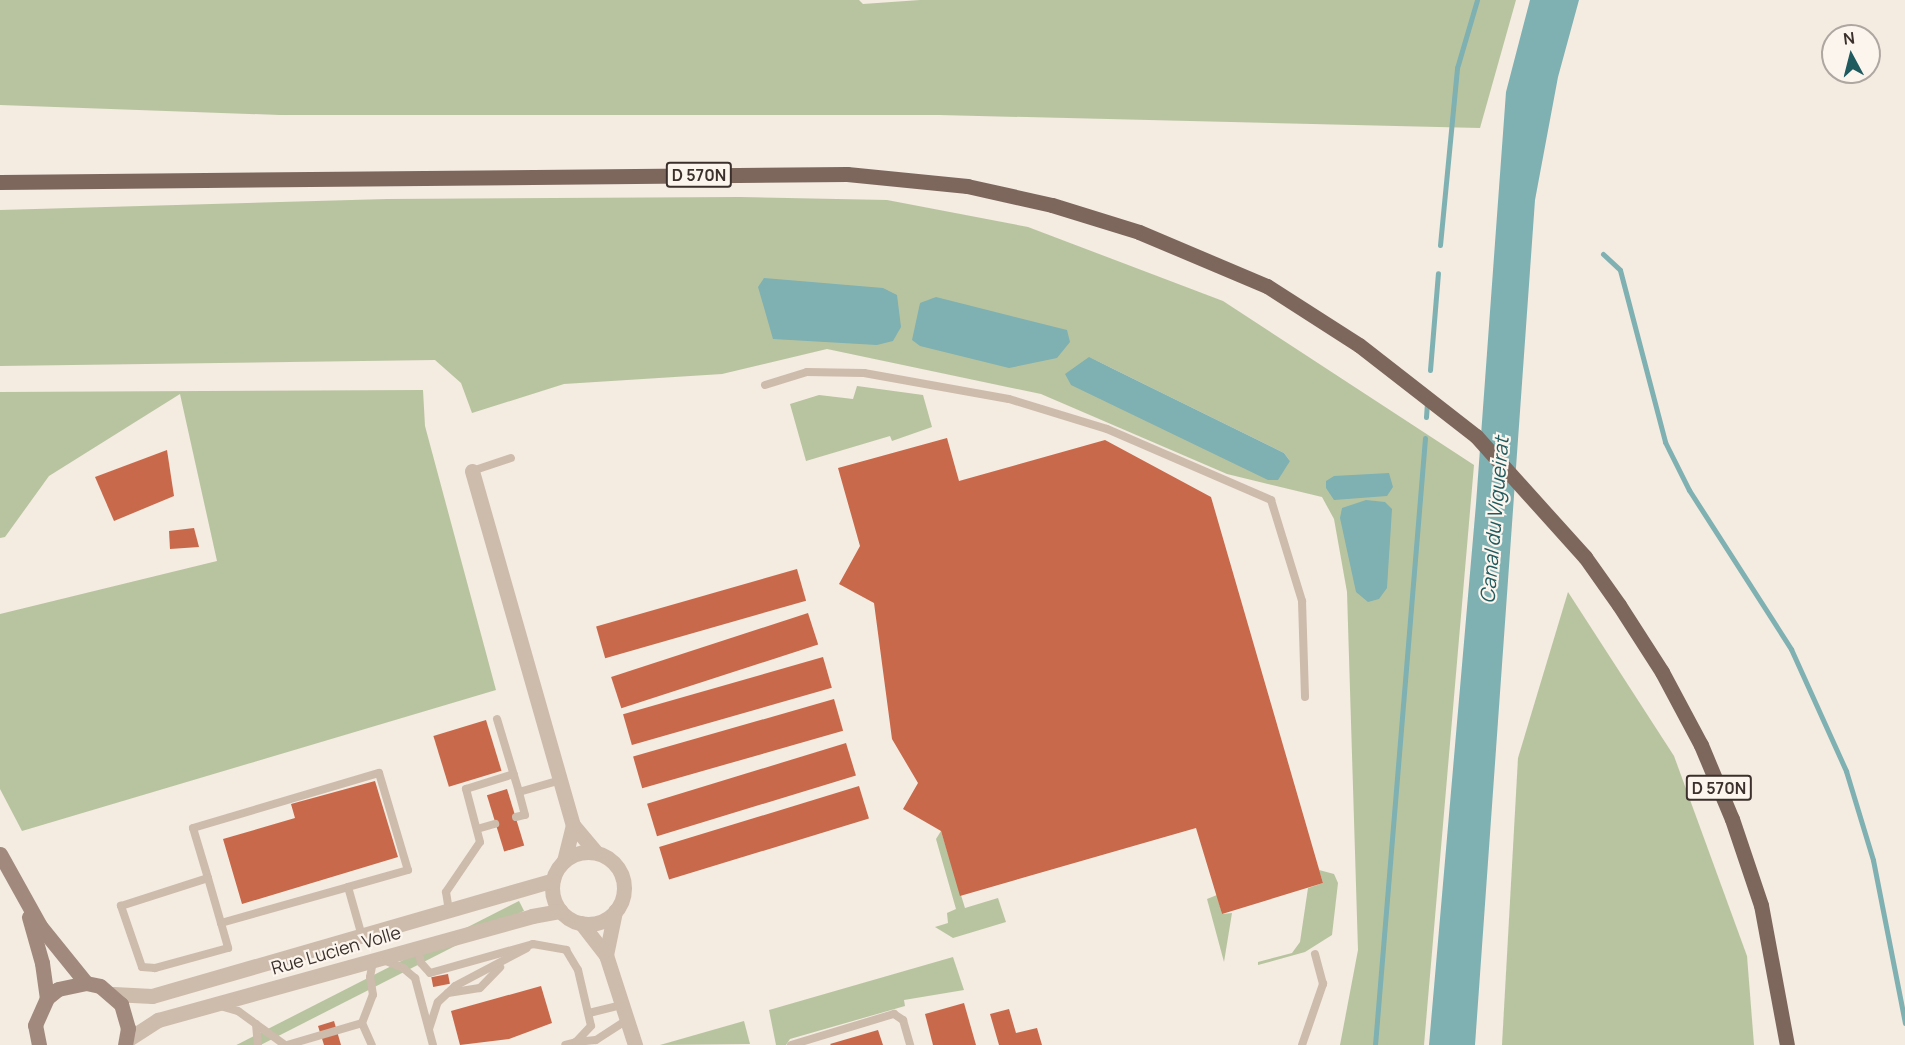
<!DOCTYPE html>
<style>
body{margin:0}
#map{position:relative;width:1905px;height:1045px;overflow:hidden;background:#f4ebe1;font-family:Manrope,sans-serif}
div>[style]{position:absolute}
.green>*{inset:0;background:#b8c4a0;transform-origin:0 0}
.water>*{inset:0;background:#7fb0b2}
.stream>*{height:5px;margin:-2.5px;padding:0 2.5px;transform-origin:2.5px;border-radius:2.5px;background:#7fb0b2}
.building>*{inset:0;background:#c8694b;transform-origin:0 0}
.lane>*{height:8px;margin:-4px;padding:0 4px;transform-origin:4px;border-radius:4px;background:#cdbbac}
.street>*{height:15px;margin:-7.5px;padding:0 7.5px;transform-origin:7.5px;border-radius:7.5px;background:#cdbbac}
.street>.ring{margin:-7.5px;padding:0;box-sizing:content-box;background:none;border:15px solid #cdbbac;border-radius:50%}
.secondary>*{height:15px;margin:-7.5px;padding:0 7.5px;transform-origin:7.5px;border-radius:7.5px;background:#a18a7d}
.primary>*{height:15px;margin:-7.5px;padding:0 7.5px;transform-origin:7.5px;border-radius:7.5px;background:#7d675c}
span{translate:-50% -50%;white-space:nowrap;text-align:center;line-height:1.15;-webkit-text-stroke:4.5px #fbf5ee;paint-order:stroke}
.shield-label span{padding:2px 4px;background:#fbf5ee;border:2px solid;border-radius:4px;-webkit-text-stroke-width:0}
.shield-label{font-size:16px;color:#3b302b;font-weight:700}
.street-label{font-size:18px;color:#3b302b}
.water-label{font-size:20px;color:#1f5a5e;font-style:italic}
.north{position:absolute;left:1821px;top:24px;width:60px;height:60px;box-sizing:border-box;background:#fbf5ee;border:2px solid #aea6a0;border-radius:50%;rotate:353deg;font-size:16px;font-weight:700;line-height:24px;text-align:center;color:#3b302b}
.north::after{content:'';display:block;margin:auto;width:21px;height:27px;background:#1f5a5e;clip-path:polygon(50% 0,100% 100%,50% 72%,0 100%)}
</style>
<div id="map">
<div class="green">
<div style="clip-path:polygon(0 0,859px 0,863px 4px,920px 0,1516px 0,1480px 128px,939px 115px,280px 115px,0 105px)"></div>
<div style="clip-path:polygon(evenodd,740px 197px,887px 200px,1028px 227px,1223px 301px,1474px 465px,1424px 1045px,1340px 1045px,1358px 950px,1347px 592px,1334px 519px,1322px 497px,1227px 474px,1041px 394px,827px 349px,722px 374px,564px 384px,472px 413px,461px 383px,435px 360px,0 366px,0 210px,387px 199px,740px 197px,1089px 357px,1284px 453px,1290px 461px,1089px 357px)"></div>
<div style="clip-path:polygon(857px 386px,923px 395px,932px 427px,892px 441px,890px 436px,806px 461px,790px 404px,819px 395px,853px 399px)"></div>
<div style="clip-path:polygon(423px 390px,425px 426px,496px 690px,22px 831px,0 789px,0 614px,217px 561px,180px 394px,49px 476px,5px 537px,0 538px,0 392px)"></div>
<div style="clip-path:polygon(1568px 592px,1674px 756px,1747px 956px,1754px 1045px,1502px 1045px,1518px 758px)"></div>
<div style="clip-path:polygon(941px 831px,965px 908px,998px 898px,1006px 922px,953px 938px,935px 927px,948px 923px,947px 913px,956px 909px,936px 839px)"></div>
<div style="clip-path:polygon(1319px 870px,1334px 874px,1338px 883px,1332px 935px,1305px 952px,1258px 965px,1258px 962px,1292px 953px,1300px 942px,1308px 888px,1323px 883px)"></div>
<div style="clip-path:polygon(1217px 895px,1222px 914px,1232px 913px,1224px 962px,1207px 899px)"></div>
<div style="left:519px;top:901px;width:11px;height:375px;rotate:63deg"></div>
<div style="clip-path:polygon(953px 957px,964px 990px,904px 1000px,905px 1006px,790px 1039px,786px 1045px,776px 1045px,769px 1010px)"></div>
<div style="clip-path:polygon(744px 1021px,750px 1044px,660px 1045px)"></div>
</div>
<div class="water">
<div style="clip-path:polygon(1530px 0,1579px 0,1558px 77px,1535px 200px,1475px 1045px,1429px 1045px,1476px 504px,1506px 92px)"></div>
<div style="clip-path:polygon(764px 278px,883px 288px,897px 295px,901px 327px,893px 341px,877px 345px,773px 339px,758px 287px)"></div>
<div style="clip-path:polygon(936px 297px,1067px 330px,1070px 342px,1057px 358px,1009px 368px,920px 346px,912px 340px,920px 303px)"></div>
<div style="clip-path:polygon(1089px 357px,1284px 453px,1290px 461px,1278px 480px,1268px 480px,1071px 385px,1065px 374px)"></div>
<div style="clip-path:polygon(1389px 473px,1393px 487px,1387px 496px,1334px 500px,1326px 488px,1326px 481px,1334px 476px)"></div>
<div style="clip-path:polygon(1366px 500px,1385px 502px,1392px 509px,1387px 588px,1379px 599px,1368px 602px,1356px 592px,1340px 518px,1342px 508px)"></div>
</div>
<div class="stream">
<div style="left:1440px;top:245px;width:178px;rotate:-84.5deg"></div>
<div style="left:1457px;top:68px;width:71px;rotate:-73.6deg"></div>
<div style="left:1603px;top:254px;width:23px;rotate:43deg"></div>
<div style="left:1620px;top:270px;width:178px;rotate:75.3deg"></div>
<div style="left:1665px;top:442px;width:54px;rotate:63.4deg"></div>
<div style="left:1689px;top:490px;width:189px;rotate:57.3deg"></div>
<div style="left:1791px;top:649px;width:134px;rotate:65.7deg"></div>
<div style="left:1846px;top:771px;width:93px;rotate:73.1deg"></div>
<div style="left:1873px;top:860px;width:166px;rotate:78.9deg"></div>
<div style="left:1430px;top:370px;width:97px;rotate:-85.3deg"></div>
<div style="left:1426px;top:417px;width:16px;rotate:-86deg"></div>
<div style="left:1375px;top:1045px;width:609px;rotate:-85.29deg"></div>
</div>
<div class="building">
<div style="clip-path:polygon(947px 438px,959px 481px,1105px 440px,1211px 497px,1323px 883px,1222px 914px,1196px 828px,960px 896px,941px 831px,903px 809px,918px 783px,892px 739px,874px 603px,839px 584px,860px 546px,838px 468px)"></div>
<div style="clip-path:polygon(167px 450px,174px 496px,114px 521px,95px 477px)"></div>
<div style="clip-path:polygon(194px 528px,199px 547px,170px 549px,169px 531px)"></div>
<div style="left:797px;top:569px;width:33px;height:209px;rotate:74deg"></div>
<div style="left:808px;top:613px;width:33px;height:207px;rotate:72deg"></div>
<div style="left:823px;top:657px;width:32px;height:208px;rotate:74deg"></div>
<div style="left:834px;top:699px;width:33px;height:209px;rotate:74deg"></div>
<div style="left:486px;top:720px;width:53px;height:55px;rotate:73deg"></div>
<div style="left:846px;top:743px;width:34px;height:208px;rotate:73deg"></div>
<div style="clip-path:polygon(375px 781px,398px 857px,242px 904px,223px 839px,295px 818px,291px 804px)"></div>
<div style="left:859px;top:786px;width:34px;height:209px;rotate:73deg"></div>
<div style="left:507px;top:789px;width:59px;height:21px;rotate:73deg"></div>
<div style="left:448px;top:974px;width:10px;height:17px;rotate:79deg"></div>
<div style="clip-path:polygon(541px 986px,552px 1023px,509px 1039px,460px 1045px,451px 1011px)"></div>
<div style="clip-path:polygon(964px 1003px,976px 1045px,933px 1045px,925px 1014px)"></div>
<div style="clip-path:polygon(1009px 1009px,1016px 1033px,1037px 1028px,1042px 1045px,999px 1045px,990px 1014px)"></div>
<div style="clip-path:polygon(334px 1021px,341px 1045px,324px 1045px,318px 1026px)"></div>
<div style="clip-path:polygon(878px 1030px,883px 1045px,831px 1045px,830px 1044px)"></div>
</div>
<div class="lane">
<div style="left:765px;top:385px;width:44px;rotate:-17.2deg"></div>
<div style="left:807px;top:372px;width:57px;rotate:1deg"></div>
<div style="left:864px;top:373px;width:147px;rotate:10.2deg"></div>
<div style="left:1009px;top:399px;width:102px;rotate:17deg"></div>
<div style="left:1107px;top:429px;width:179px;rotate:23.4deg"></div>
<div style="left:1271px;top:500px;width:106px;rotate:72.9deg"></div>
<div style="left:1302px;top:601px;width:96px;rotate:88.2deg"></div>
<div style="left:472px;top:471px;width:41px;rotate:-18.4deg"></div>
<div style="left:497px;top:719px;width:76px;rotate:73.2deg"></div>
<div style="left:519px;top:792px;width:44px;rotate:-15.9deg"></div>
<div style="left:516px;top:817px;width:9px;rotate:-13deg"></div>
<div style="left:525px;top:815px;width:24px;rotate:-105deg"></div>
<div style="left:477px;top:829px;width:19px;rotate:-16deg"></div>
<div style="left:208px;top:878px;width:52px;rotate:-106.7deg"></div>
<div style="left:193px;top:828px;width:194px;rotate:-16.5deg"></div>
<div style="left:379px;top:773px;width:101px;rotate:73.4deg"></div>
<div style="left:408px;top:870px;width:62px;rotate:164.2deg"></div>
<div style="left:449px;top:911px;width:19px;rotate:-99deg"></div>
<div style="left:446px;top:892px;width:60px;rotate:-55.8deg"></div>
<div style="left:480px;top:842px;width:55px;rotate:-104.8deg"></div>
<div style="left:466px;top:789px;width:50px;rotate:-17.4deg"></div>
<div style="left:221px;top:923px;width:26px;rotate:74deg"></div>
<div style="left:228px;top:948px;width:76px;rotate:164.7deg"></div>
<div style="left:155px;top:968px;width:13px;rotate:-176deg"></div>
<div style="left:142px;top:967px;width:65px;rotate:-109deg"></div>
<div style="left:121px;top:906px;width:91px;rotate:-17.8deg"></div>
<div style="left:208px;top:878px;width:47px;rotate:73.9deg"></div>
<div style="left:221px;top:923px;width:132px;rotate:-15.8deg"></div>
<div style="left:348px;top:887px;width:51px;rotate:74.1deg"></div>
<div style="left:418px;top:948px;width:15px;rotate:79deg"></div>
<div style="left:421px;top:963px;width:13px;rotate:48deg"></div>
<div style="left:430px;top:973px;width:107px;rotate:-15.7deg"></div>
<div style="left:533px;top:944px;width:34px;rotate:10deg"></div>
<div style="left:566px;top:950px;width:23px;rotate:59deg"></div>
<div style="left:578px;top:970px;width:57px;rotate:76.9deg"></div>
<div style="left:591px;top:1026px;width:22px;rotate:133deg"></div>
<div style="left:576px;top:1042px;width:11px;rotate:165deg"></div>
<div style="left:381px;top:959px;width:24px;rotate:22deg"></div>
<div style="left:403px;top:968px;width:16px;rotate:40deg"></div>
<div style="left:415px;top:978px;width:69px;rotate:75deg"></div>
<div style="left:448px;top:993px;width:32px;rotate:-9deg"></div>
<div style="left:480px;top:988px;width:29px;rotate:-46deg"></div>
<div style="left:220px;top:1006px;width:19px;rotate:16deg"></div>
<div style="left:238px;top:1011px;width:58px;rotate:35.9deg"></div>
<div style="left:589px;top:1013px;width:34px;rotate:-14deg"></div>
<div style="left:362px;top:1023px;width:24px;rotate:66deg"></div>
<div style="left:256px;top:1024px;width:21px;rotate:85deg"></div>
<div style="left:429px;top:1029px;width:28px;rotate:-72deg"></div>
<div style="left:438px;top:1002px;width:23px;rotate:-43deg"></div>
<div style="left:455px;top:986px;width:81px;rotate:-27.8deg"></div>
<div style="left:576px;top:1042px;width:20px;rotate:-6deg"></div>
<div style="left:596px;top:1040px;width:37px;rotate:-33deg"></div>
<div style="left:287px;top:1045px;width:78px;rotate:-16.3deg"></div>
<div style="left:362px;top:1023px;width:30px;rotate:-69deg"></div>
<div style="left:373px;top:995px;width:18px;rotate:-99deg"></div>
<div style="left:370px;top:977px;width:16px;rotate:-79deg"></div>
<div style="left:791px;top:1045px;width:108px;rotate:-16.8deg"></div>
<div style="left:894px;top:1014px;width:11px;rotate:34deg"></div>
<div style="left:903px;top:1020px;width:26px;rotate:74deg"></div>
<div style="left:1302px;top:1045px;width:65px;rotate:-71deg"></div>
<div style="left:1323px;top:984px;width:31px;rotate:-105deg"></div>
</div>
<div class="street">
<div style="left:472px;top:471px;width:368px;rotate:74.1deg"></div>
<div style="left:573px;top:825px;width:35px;rotate:50deg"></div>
<div class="ring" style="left:552px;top:852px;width:57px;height:57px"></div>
<div style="left:564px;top:861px;width:37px;rotate:-76deg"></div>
<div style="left:581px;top:923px;width:41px;rotate:52deg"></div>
<div style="left:606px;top:955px;width:95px;rotate:72.1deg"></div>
<div style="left:606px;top:955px;width:45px;rotate:-78.4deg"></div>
<div style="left:113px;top:994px;width:39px;rotate:3deg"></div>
<div style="left:152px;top:996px;width:417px;rotate:-16.1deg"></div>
<div style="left:127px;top:1040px;width:37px;rotate:-33deg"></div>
<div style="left:158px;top:1020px;width:388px;rotate:-15.5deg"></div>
<div style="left:532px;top:916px;width:29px;rotate:-10deg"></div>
</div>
<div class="secondary">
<div style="left:0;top:854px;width:82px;rotate:60.9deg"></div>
<div style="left:40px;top:926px;width:73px;rotate:51.1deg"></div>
<div style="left:29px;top:917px;width:48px;rotate:74.2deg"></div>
<div style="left:42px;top:963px;width:35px;rotate:82deg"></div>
<div style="left:39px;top:1045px;width:20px;rotate:-101deg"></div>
<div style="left:35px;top:1025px;width:30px;rotate:-66deg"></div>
<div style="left:47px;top:998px;width:14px;rotate:-39deg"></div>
<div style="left:58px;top:989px;width:29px;rotate:-12deg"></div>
<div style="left:86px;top:983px;width:14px;rotate:12deg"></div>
<div style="left:100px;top:986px;width:28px;rotate:41deg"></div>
<div style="left:121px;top:1004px;width:25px;rotate:74deg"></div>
<div style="left:128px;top:1028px;width:17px;rotate:100deg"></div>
</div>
<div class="primary">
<div style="left:0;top:182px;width:847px;rotate:-0.54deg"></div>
<div style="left:847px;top:174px;width:121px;rotate:5.7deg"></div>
<div style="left:967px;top:186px;width:87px;rotate:12.6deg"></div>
<div style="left:1052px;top:205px;width:91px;rotate:17.2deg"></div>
<div style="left:1139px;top:232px;width:139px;rotate:22.9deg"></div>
<div style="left:1267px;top:286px;width:109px;rotate:32.7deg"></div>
<div style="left:1359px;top:345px;width:148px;rotate:37.9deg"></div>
<div style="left:1476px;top:436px;width:163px;rotate:48deg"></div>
<div style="left:1585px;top:557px;width:59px;rotate:54.7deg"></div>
<div style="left:1619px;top:605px;width:80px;rotate:57.3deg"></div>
<div style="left:1662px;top:672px;width:83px;rotate:61.9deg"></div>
<div style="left:1701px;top:745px;width:80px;rotate:67.3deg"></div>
<div style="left:1732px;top:819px;width:91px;rotate:71.4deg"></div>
<div style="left:1761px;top:905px;width:142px;rotate:79.5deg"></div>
</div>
<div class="shield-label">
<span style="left:699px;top:175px">D 570N</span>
<span style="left:1719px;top:788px">D 570N</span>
</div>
<div class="street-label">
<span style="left:336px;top:950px;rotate:-16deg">Rue Lucien Volle</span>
</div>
<div class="water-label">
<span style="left:1494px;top:520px;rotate:-85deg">Canal du Vigueirat</span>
</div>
<div class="north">N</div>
</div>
